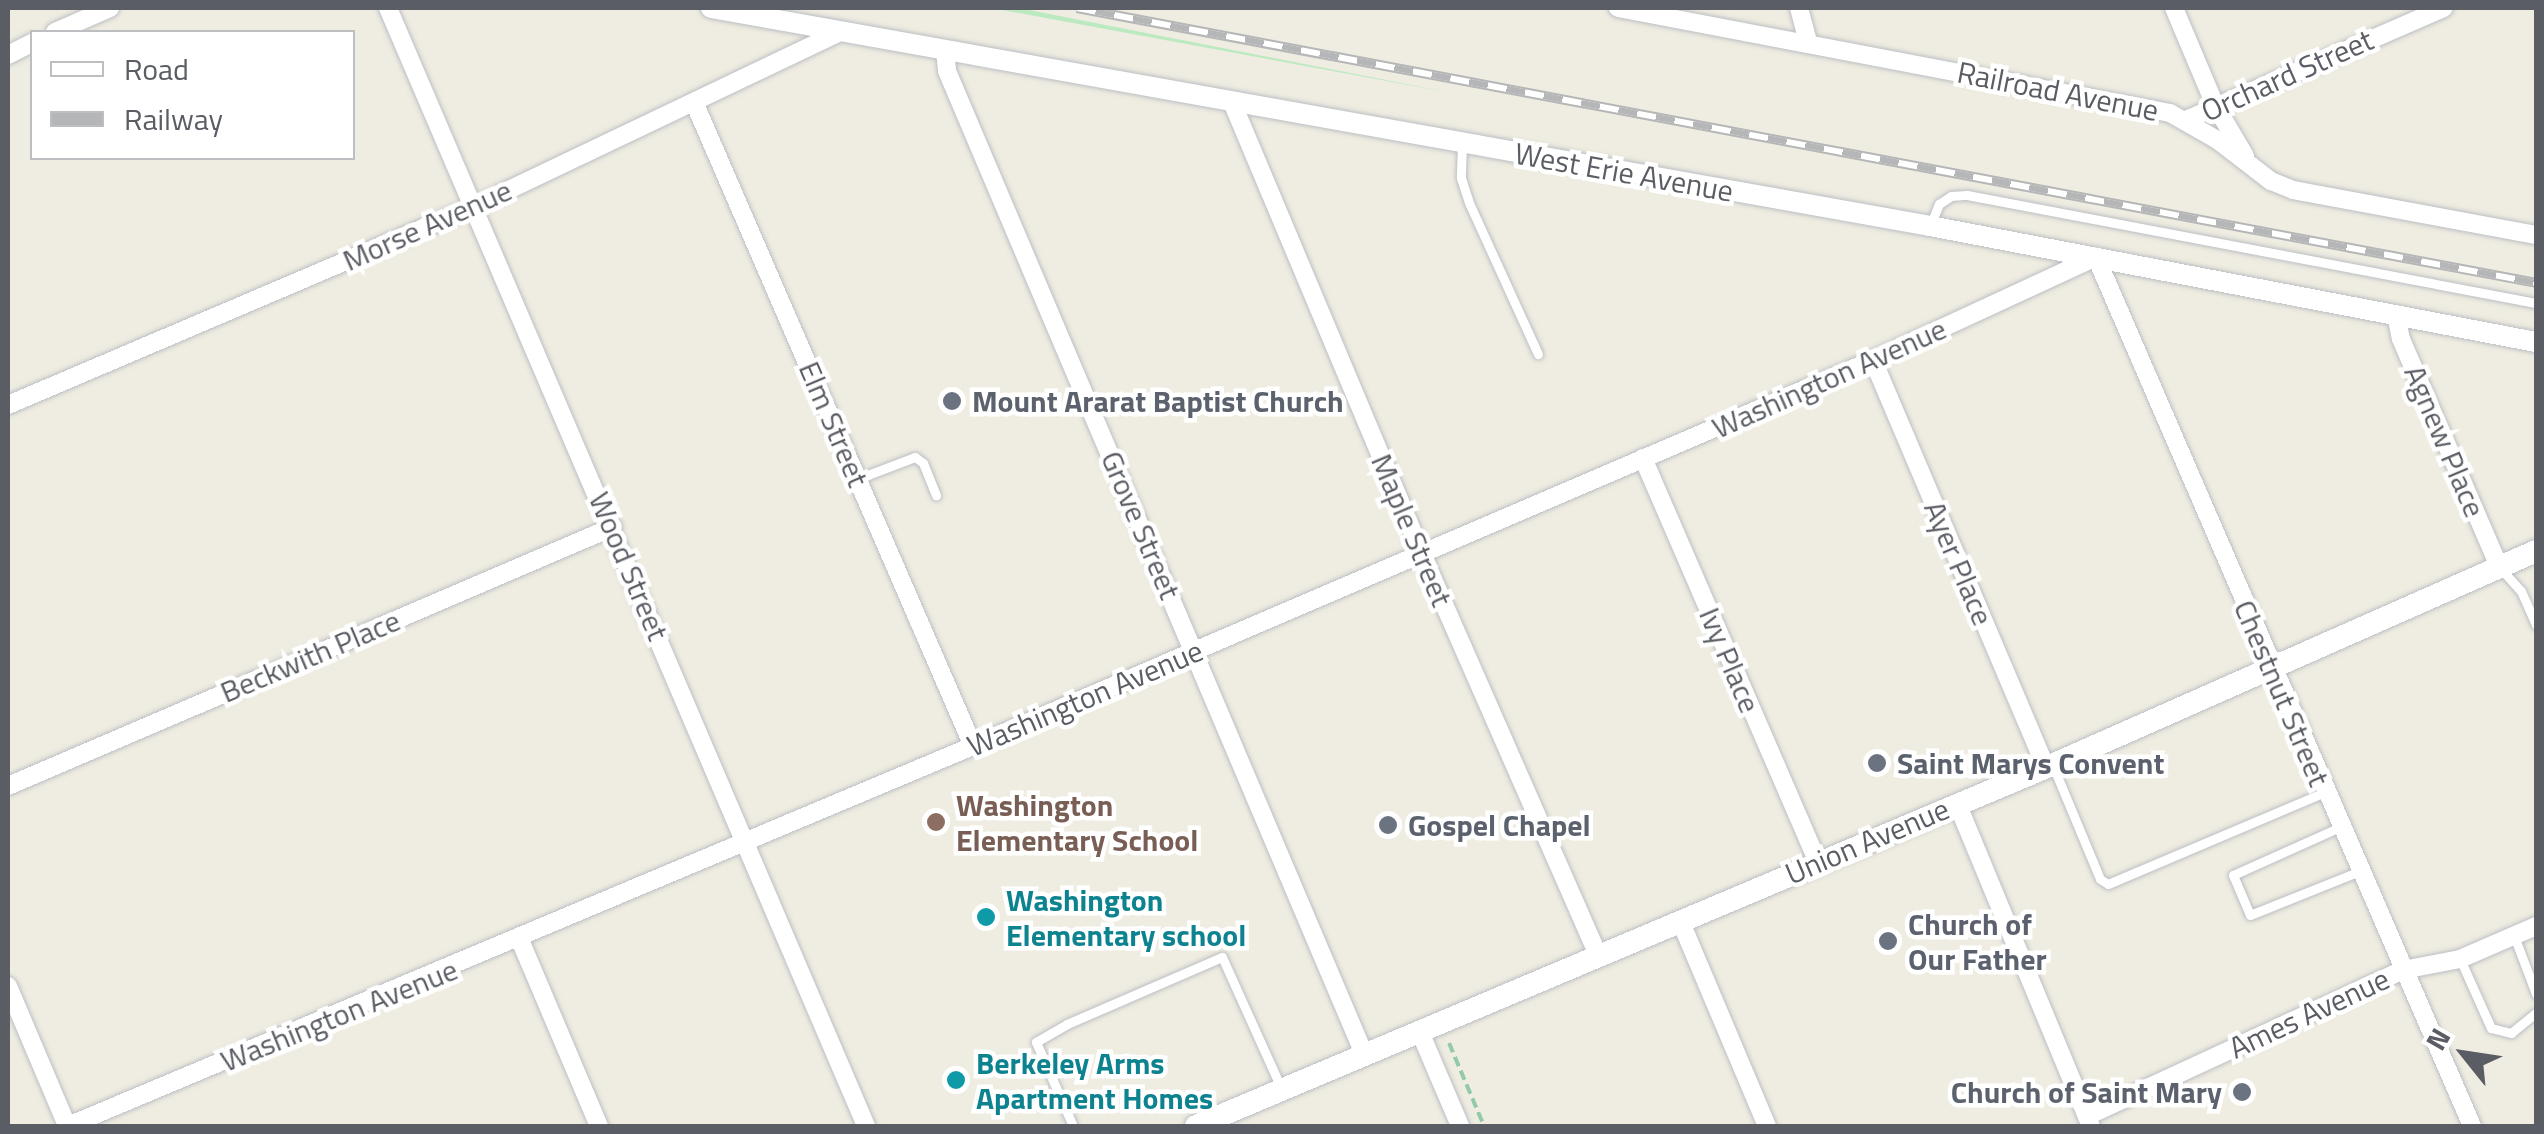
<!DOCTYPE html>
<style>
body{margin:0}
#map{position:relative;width:2544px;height:1134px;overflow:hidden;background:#efede1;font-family:"Titillium Web",sans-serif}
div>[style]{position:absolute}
.green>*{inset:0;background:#bbe9c0}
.path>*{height:4px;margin-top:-2px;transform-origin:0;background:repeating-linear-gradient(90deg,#93caa9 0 10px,transparent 0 15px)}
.roads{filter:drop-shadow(0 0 2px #bcbec4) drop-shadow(0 0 2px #bcbec4)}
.service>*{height:9px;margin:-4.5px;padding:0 4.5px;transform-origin:4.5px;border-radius:4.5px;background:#fff}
.minor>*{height:18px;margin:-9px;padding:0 9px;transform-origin:9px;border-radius:9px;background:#fff}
.tertiary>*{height:20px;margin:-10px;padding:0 10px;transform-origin:10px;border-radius:10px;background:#fff}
.secondary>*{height:22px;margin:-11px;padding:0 11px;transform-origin:11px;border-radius:11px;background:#fff}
.rail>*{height:10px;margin-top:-5px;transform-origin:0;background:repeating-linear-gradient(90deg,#fff 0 19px,#b5b6b7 0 38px);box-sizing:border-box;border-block:2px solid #b5b6b7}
.dots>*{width:28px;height:28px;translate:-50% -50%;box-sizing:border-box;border:5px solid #fff;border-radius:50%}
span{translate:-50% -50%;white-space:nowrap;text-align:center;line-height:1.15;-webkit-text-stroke:9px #fff;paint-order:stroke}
.street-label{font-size:30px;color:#5a5d64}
.worship-label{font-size:30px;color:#5b616d;font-weight:700}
.left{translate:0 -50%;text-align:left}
.right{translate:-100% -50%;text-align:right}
.education-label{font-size:30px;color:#785e54;font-weight:700}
.culture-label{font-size:30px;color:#0d838f;font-weight:700}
.frame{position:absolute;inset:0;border:10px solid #5a5d64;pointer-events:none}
.legend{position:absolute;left:30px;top:30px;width:325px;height:130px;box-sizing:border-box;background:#fff;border:2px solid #bdbec1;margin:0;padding:12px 18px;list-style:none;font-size:30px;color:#5a5d64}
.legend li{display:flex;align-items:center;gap:20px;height:50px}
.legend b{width:50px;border:2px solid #bdbec1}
.north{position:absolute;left:2414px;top:1004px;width:100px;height:100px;-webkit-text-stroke:8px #fff;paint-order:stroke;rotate:300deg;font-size:28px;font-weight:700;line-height:40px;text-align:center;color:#5a5d64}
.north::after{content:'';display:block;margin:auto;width:35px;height:45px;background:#5a5d64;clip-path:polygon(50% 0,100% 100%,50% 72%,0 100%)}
</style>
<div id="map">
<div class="green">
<div style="clip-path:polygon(991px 8px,1019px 8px,1452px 93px)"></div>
</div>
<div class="path">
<div style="left:1449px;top:1043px;width:90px;rotate:67.1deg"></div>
</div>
<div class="roads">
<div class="service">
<div style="left:1462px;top:144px;width:34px;rotate:92deg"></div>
<div style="left:1461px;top:178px;width:28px;rotate:72deg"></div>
<div style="left:1470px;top:205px;width:164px;rotate:65.5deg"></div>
<div style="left:1930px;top:226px;width:24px;rotate:-68deg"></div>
<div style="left:1939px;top:204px;width:14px;rotate:-34deg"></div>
<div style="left:1951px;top:196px;width:16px;rotate:-4deg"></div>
<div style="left:1967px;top:195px;width:579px;rotate:10.75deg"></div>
<div style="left:857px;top:479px;width:62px;rotate:-20.8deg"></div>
<div style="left:915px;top:457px;width:10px;rotate:37deg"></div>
<div style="left:923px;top:463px;width:35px;rotate:68deg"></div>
<div style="left:2501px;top:569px;width:30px;rotate:48deg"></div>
<div style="left:2521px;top:591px;width:37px;rotate:66deg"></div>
<div style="left:2053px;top:766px;width:122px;rotate:67.4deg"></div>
<div style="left:2100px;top:879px;width:9px;rotate:32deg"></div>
<div style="left:2108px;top:884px;width:236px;rotate:-23deg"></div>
<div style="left:2340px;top:827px;width:117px;rotate:155.8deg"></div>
<div style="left:2233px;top:875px;width:43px;rotate:67deg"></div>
<div style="left:2250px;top:915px;width:118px;rotate:-21.8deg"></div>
<div style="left:2514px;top:936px;width:62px;rotate:69.2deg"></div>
<div style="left:2460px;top:959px;width:76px;rotate:65.8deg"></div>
<div style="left:2491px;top:1028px;width:21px;rotate:14deg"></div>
<div style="left:2511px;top:1033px;width:32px;rotate:-39deg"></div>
<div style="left:1073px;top:1126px;width:92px;rotate:-113.8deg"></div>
<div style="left:1036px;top:1042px;width:36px;rotate:-30deg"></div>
<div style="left:1067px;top:1024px;width:169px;rotate:-23.4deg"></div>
<div style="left:1222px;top:957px;width:146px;rotate:65.7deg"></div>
</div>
<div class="minor">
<div style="left:388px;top:8px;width:1216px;rotate:66.85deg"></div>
<div style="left:1618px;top:8px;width:562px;rotate:10.77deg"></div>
<div style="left:2170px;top:113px;width:56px;rotate:29.7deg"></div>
<div style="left:2219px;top:141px;width:66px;rotate:37.6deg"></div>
<div style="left:2271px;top:181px;width:24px;rotate:22deg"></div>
<div style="left:2293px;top:190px;width:247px;rotate:10.5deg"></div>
<div style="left:1799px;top:8px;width:34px;rotate:75deg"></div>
<div style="left:2174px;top:8px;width:105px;rotate:67.1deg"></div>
<div style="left:2215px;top:105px;width:59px;rotate:59.5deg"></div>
<div style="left:55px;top:32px;width:60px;rotate:-23.6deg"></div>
<div style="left:945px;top:51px;width:20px;rotate:84deg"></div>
<div style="left:947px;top:71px;width:1068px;rotate:67.01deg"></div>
<div style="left:8px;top:55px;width:27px;rotate:-27deg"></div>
<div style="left:694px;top:102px;width:702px;rotate:66.58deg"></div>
<div style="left:1232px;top:102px;width:490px;rotate:67.2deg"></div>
<div style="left:1422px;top:554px;width:438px;rotate:66.3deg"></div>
<div style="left:2186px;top:120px;width:281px;rotate:-23.5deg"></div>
<div style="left:2396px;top:314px;width:25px;rotate:79deg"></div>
<div style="left:2401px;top:339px;width:248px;rotate:66.7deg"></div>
<div style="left:1873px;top:360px;width:442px;rotate:67deg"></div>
<div style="left:8px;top:405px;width:508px;rotate:-23.08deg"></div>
<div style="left:475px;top:206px;width:403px;rotate:-25.5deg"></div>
<div style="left:1643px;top:458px;width:439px;rotate:66.6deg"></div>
<div style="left:8px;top:786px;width:658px;rotate:-23.18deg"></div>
<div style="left:1957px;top:803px;width:350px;rotate:67.5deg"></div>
<div style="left:1680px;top:920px;width:224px;rotate:67.1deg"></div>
<div style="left:520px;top:940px;width:202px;rotate:67deg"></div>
<div style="left:8px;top:986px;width:152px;rotate:67.1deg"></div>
<div style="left:1420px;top:1032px;width:102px;rotate:66.9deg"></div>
<div style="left:2087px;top:1116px;width:348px;rotate:-24.8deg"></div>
<div style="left:2403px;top:970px;width:58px;rotate:-10.9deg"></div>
<div style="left:2460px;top:959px;width:83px;rotate:-23.5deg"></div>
<div style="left:68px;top:1126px;width:982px;rotate:-22.78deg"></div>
<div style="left:973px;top:746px;width:979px;rotate:-23.21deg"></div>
<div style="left:1873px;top:360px;width:246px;rotate:-24.8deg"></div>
<div style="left:2096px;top:257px;width:947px;rotate:66.6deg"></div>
</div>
<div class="tertiary">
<div style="left:711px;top:8px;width:1238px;rotate:10.14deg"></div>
<div style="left:1930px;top:226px;width:617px;rotate:10.84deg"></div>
</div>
<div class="secondary">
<div style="left:1196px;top:1126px;width:929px;rotate:-22.87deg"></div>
<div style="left:2052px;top:765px;width:529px;rotate:-23.85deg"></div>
</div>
</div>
<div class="rail">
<div style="left:1077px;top:8px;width:1485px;rotate:10.67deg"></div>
</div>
<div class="dots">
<div style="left:952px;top:401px;background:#6b7280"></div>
<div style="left:1877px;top:763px;background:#6b7280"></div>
<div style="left:936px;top:822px;background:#8d6e63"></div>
<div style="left:1388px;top:825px;background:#6b7280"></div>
<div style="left:986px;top:917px;background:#0f9aa8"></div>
<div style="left:1888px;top:941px;background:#6b7280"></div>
<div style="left:956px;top:1080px;background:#0f9aa8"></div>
<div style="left:2242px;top:1092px;background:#6b7280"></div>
</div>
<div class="street-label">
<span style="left:2287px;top:75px;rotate:-24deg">Orchard Street</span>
<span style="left:2058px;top:91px;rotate:11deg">Railroad Avenue</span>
<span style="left:1624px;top:172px;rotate:10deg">West Erie Avenue</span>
<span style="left:427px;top:225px;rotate:-24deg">Morse Avenue</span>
<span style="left:1829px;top:378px;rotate:-24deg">Washington Avenue</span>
<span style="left:834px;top:424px;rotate:67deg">Elm Street</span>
<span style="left:2445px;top:441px;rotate:67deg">Agnew Place</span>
<span style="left:1141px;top:525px;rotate:67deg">Grove Street</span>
<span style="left:1412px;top:530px;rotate:67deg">Maple Street</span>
<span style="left:1959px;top:563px;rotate:67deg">Ayer Place</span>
<span style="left:629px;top:566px;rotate:67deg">Wood Street</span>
<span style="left:310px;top:656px;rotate:-23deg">Beckwith Place</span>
<span style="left:1730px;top:660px;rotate:67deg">Ivy Place</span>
<span style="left:2282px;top:693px;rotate:67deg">Chestnut Street</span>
<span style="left:1085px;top:698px;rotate:-23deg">Washington Avenue</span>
<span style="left:1867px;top:841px;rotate:-23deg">Union Avenue</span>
<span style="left:2309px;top:1013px;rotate:-25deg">Ames Avenue</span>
<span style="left:339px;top:1015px;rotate:-22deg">Washington Avenue</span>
</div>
<div class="worship-label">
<span class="left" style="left:972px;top:401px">Mount Ararat Baptist Church</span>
<span class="left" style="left:1897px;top:763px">Saint Marys Convent</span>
<span class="left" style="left:1408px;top:825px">Gospel Chapel</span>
<span class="left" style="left:1908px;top:941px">Church of<br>Our Father</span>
<span class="right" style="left:2222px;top:1092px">Church of Saint Mary</span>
</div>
<div class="education-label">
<span class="left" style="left:956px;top:822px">Washington<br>Elementary School</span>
</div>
<div class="culture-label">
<span class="left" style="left:1006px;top:917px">Washington<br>Elementary school</span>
<span class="left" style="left:976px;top:1080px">Berkeley Arms<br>Apartment Homes</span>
</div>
<div class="frame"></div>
<ul class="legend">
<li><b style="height:12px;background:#fff"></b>Road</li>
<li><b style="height:12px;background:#b5b6b7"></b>Railway</li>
</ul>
<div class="north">N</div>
</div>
